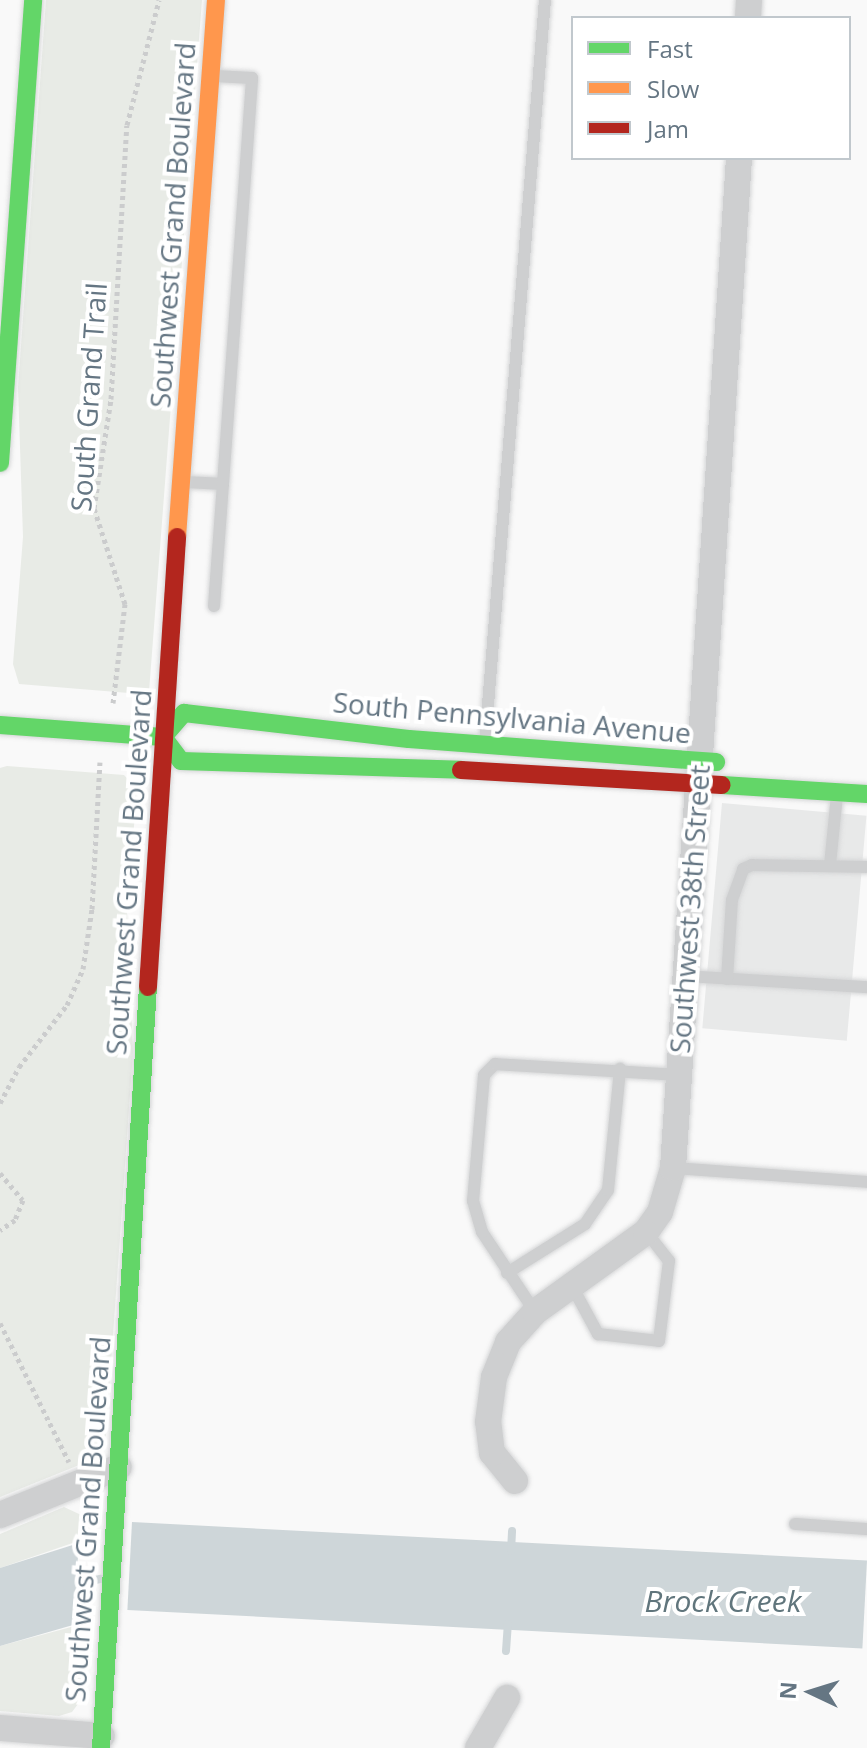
<!DOCTYPE html>
<style>
body{margin:0}
#map{position:relative;width:867px;height:1748px;overflow:hidden;background:#f9f9f9;font-family:"Open Sans",sans-serif}
div>[style]{position:absolute}
.built>*{inset:0;background:#e8e9e9;transform-origin:0 0}
.green>*{inset:0;background:#e8ebe6}
.water>*{inset:0;background:#ced6d9;transform-origin:0 0}
.stream>*{height:8px;margin:-4px;padding:0 4px;transform-origin:4px;border-radius:4px;background:#ced6d9}
.path>*{height:5px;margin-top:-2.5px;transform-origin:0;background:repeating-linear-gradient(90deg,#cbcccd 0 4px,transparent 0 8px)}
.roads{filter:drop-shadow(0 0 2px #d5d6d7) drop-shadow(0 0 2px #d5d6d7)}
.lane>*{height:12px;margin:-6px;padding:0 6px;transform-origin:6px;border-radius:6px;background:#cecfd0}
.street>*{height:26px;margin:-13px;padding:0 13px;transform-origin:13px;border-radius:13px;background:#cecfd0}
.fast>*{height:18px;margin:-9px;padding:0 9px;transform-origin:9px;border-radius:9px;background:#63d668}
.slow>*{height:18px;margin:-9px;padding:0 9px;transform-origin:9px;border-radius:9px;background:#ff974d}
.jam>*{height:18px;margin:-9px;padding:0 9px;transform-origin:9px;border-radius:9px;background:#b3261e}
span{translate:-50% -50%;white-space:nowrap;text-align:center;line-height:1.15;-webkit-text-stroke:8px #fff;paint-order:stroke}
.street-label{font-size:28px;color:#657683}
.water-label{font-size:30px;color:#60757c;font-style:italic}
.legend{position:absolute;left:571px;top:16px;width:280px;height:144px;box-sizing:border-box;background:#fff;border:2px solid #c1c8cd;margin:0;padding:10px 14px;list-style:none;font-size:24px;color:#657683}
.legend li{display:flex;align-items:center;gap:16px;height:40px}
.legend b{width:40px;border:2px solid #c1c8cd}
.north{position:absolute;left:771px;top:1652px;width:80px;height:80px;-webkit-text-stroke:6px #fff;paint-order:stroke;rotate:274deg;font-size:22px;font-weight:700;line-height:32px;text-align:center;color:#657683}
.north::after{content:'';display:block;margin:auto;width:28px;height:36px;background:#657683;clip-path:polygon(50% 0,100% 100%,50% 72%,0 100%)}
</style>
<div id="map">
<div class="built">
<div style="left:722px;top:803px;width:145px;height:226px;rotate:5deg"></div>
</div>
<div class="green">
<div style="clip-path:polygon(46px 0,202px 0,149px 692px,141px 694px,19px 684px,13px 664px,23px 537px,18px 387px)"></div>
<div style="clip-path:polygon(7px 766px,124px 775px,137px 789px,127px 912px,133px 1052px,106px 1435px,100px 1450px,84px 1463px,0 1497px,0 768px)"></div>
<div style="clip-path:polygon(64px 1507px,92px 1520px,93px 1536px,0 1568px,0 1534px)"></div>
<div style="clip-path:polygon(90px 1622px,87px 1674px,81px 1700px,72px 1712px,59px 1716px,0 1711px,0 1646px)"></div>
</div>
<div class="water">
<div style="left:132px;top:1522px;width:736px;height:88px;rotate:3deg"></div>
<div style="clip-path:polygon(79px 1543px,73px 1625px,0 1646px,0 1568px)"></div>
</div>
<div class="stream">
<div style="left:511px;top:1551px;width:20px;rotate:-87deg"></div>
<div style="left:67px;top:1586px;width:35px;rotate:-12deg"></div>
<div style="left:506px;top:1651px;width:27px;rotate:-86deg"></div>
</div>
<div class="path">
<div style="left:113px;top:703px;width:100px;rotate:-83.1deg"></div>
<div style="left:125px;top:604px;width:101px;rotate:-107.9deg"></div>
<div style="left:94px;top:508px;width:110px;rotate:-81.1deg"></div>
<div style="left:111px;top:399px;width:274px;rotate:-86.7deg"></div>
<div style="left:127px;top:125px;width:129px;rotate:-75.6deg"></div>
<div style="left:0;top:1103px;width:41px;rotate:-62.2deg"></div>
<div style="left:19px;top:1067px;width:78px;rotate:-52.3deg"></div>
<div style="left:67px;top:1005px;width:39px;rotate:-66deg"></div>
<div style="left:83px;top:969px;width:61px;rotate:-81.5deg"></div>
<div style="left:92px;top:909px;width:147px;rotate:-86.9deg"></div>
<div style="left:0;top:1173px;width:35px;rotate:50deg"></div>
<div style="left:23px;top:1200px;width:22px;rotate:112deg"></div>
<div style="left:15px;top:1220px;width:18px;rotate:146deg"></div>
<div style="left:0;top:1323px;width:155px;rotate:63.6deg"></div>
</div>
<div class="roads">
<div class="lane">
<div style="left:186px;top:482px;width:37px;rotate:3deg"></div>
<div style="left:223px;top:484px;width:407px;rotate:-85.9deg"></div>
<div style="left:252px;top:78px;width:37px;rotate:-177deg"></div>
<div style="left:214px;top:606px;width:122px;rotate:-85.8deg"></div>
<div style="left:485px;top:742px;width:744px;rotate:-85.38deg"></div>
<div style="left:830px;top:865px;width:70px;rotate:-84.3deg"></div>
<div style="left:685px;top:976px;width:182px;rotate:3.5deg"></div>
<div style="left:727px;top:979px;width:79px;rotate:-86.4deg"></div>
<div style="left:732px;top:900px;width:33px;rotate:-70deg"></div>
<div style="left:743px;top:869px;width:10px;rotate:-24deg"></div>
<div style="left:752px;top:865px;width:115px;rotate:1deg"></div>
<div style="left:673px;top:1168px;width:195px;rotate:4.1deg"></div>
<div style="left:507px;top:1273px;width:92px;rotate:-32.1deg"></div>
<div style="left:585px;top:1224px;width:41px;rotate:-55.9deg"></div>
<div style="left:608px;top:1190px;width:122px;rotate:-84.3deg"></div>
<div style="left:572px;top:1286px;width:55px;rotate:61.6deg"></div>
<div style="left:598px;top:1334px;width:61px;rotate:6.5deg"></div>
<div style="left:659px;top:1341px;width:81px;rotate:-82.9deg"></div>
<div style="left:669px;top:1261px;width:37px;rotate:-128deg"></div>
<div style="left:535px;top:1312px;width:96px;rotate:-123.5deg"></div>
<div style="left:482px;top:1232px;width:32px;rotate:-106deg"></div>
<div style="left:473px;top:1201px;width:126px;rotate:-85deg"></div>
<div style="left:484px;top:1075px;width:16px;rotate:-45deg"></div>
<div style="left:495px;top:1064px;width:183px;rotate:3.4deg"></div>
<div style="left:795px;top:1524px;width:72px;rotate:4deg"></div>
</div>
<div class="street">
<div style="left:748px;top:18px;width:18px;rotate:-87deg"></div>
<div style="left:515px;top:1481px;width:36px;rotate:-129deg"></div>
<div style="left:492px;top:1453px;width:31px;rotate:-97deg"></div>
<div style="left:488px;top:1422px;width:45px;rotate:-82.4deg"></div>
<div style="left:494px;top:1377px;width:38px;rotate:-68deg"></div>
<div style="left:508px;top:1342px;width:40px;rotate:-48deg"></div>
<div style="left:535px;top:1312px;width:137px;rotate:-35.8deg"></div>
<div style="left:646px;top:1232px;width:24px;rotate:-55deg"></div>
<div style="left:660px;top:1212px;width:46px;rotate:-73.5deg"></div>
<div style="left:673px;top:1168px;width:1012px;rotate:-86.26deg"></div>
<div style="left:0;top:1515px;width:128px;rotate:-22deg"></div>
<div style="left:0;top:1728px;width:102px;rotate:4.5deg"></div>
<div style="left:478px;top:1748px;width:58px;rotate:-59.9deg"></div>
</div>
<div class="fast">
<div style="left:0;top:463px;width:464px;rotate:-85.9deg"></div>
<div style="left:0;top:725px;width:163px;rotate:4.2deg"></div>
<div style="left:163px;top:737px;width:30px;rotate:53deg"></div>
<div style="left:181px;top:761px;width:280px;rotate:1.8deg"></div>
<div style="left:163px;top:737px;width:32px;rotate:-49deg"></div>
<div style="left:184px;top:713px;width:226px;rotate:6.6deg"></div>
<div style="left:409px;top:739px;width:308px;rotate:4.3deg"></div>
<div style="left:722px;top:785px;width:145px;rotate:3.6deg"></div>
<div style="left:101px;top:1748px;width:762px;rotate:-86.47deg"></div>
</div>
<div class="slow">
<div style="left:177px;top:537px;width:538px;rotate:-85.85deg"></div>
</div>
<div class="jam">
<div style="left:461px;top:770px;width:261px;rotate:3.3deg"></div>
<div style="left:148px;top:987px;width:451px;rotate:-86.3deg"></div>
</div>
</div>
<div class="street-label">
<span style="left:172px;top:225px;rotate:-86deg">Southwest Grand Boulevard</span>
<span style="left:88px;top:397px;rotate:-86deg">South Grand Trail</span>
<span style="left:512px;top:717px;rotate:5deg">South Pennsylvania Avenue</span>
<span style="left:128px;top:872px;rotate:-86deg">Southwest Grand Boulevard</span>
<span style="left:689px;top:909px;rotate:-86deg">Southwest 38th Street</span>
<span style="left:87px;top:1519px;rotate:-86deg">Southwest Grand Boulevard</span>
</div>
<div class="water-label">
<span style="left:723px;top:1601px">Brock Creek</span>
</div>
<ul class="legend">
<li><b style="height:10px;background:#63d668"></b>Fast</li>
<li><b style="height:10px;background:#ff974d"></b>Slow</li>
<li><b style="height:10px;background:#b3261e"></b>Jam</li>
</ul>
<div class="north">N</div>
</div>
